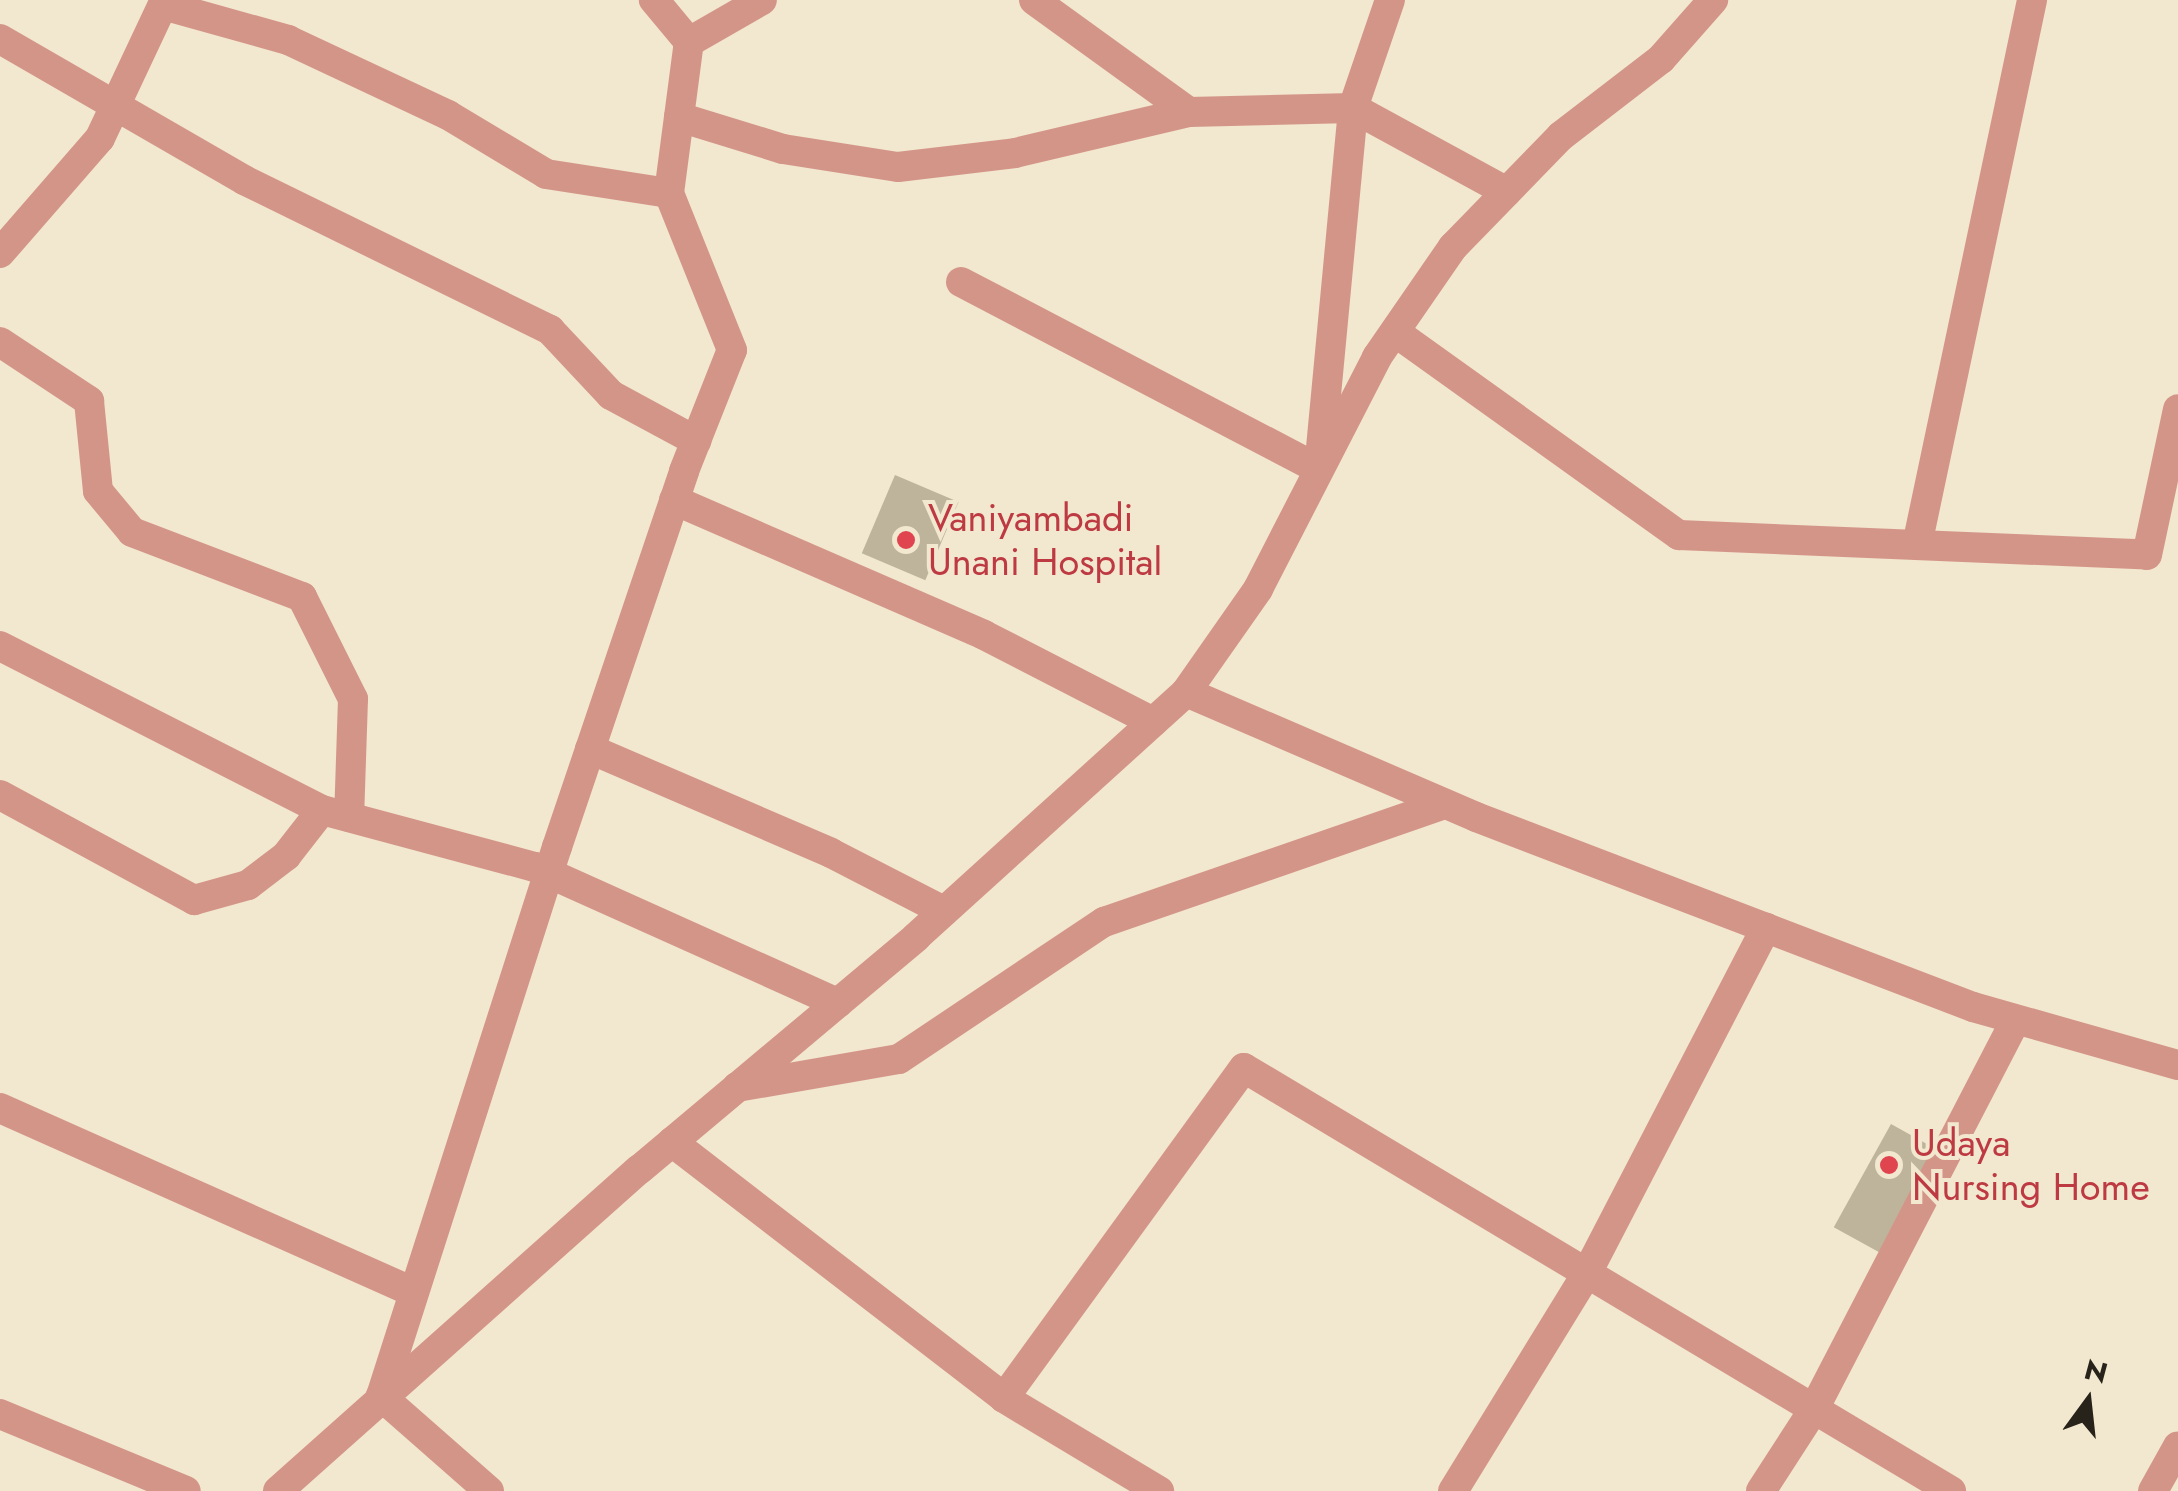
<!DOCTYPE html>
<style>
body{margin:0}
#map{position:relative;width:2178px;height:1491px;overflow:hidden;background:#f2e7cf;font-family:Jost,sans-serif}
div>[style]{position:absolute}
.building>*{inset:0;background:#beb49c;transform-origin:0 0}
.minor>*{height:30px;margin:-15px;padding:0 15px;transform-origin:15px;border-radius:15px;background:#d49589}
.tertiary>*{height:30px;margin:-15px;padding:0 15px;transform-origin:15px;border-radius:15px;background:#d49589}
.dots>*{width:28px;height:28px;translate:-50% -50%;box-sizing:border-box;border:5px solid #f2e7cf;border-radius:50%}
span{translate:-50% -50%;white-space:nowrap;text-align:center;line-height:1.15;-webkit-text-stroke:8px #f2e7cf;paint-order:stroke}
.health-label{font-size:38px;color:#be3a42}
.left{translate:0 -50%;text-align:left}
.north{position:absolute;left:2038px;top:1351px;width:100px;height:100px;-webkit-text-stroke:8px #f2e7cf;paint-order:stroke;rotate:15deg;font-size:28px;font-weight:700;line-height:40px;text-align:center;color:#27231a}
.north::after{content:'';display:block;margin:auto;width:35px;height:45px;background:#27231a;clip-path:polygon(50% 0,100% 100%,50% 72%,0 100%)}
</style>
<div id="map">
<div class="building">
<div style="left:895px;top:475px;width:69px;height:85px;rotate:23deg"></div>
<div style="left:1891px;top:1124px;width:56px;height:118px;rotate:29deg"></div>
</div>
<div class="minor">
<div style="left:1034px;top:0;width:191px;rotate:35.9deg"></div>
<div style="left:163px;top:5px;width:130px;rotate:15.6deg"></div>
<div style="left:288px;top:40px;width:177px;rotate:25.1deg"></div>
<div style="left:448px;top:115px;width:114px;rotate:31deg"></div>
<div style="left:546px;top:174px;width:124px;rotate:8.8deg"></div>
<div style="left:0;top:39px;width:282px;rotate:30deg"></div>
<div style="left:244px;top:180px;width:341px;rotate:26.1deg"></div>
<div style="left:550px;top:330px;width:89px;rotate:46.8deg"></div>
<div style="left:611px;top:395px;width:97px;rotate:28.4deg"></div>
<div style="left:689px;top:42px;width:84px;rotate:-29.9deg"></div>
<div style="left:679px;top:117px;width:109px;rotate:17.1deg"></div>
<div style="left:783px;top:149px;width:116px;rotate:8.9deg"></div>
<div style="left:898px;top:167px;width:118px;rotate:-6.8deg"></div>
<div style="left:1015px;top:153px;width:179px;rotate:-13.3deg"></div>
<div style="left:1189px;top:112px;width:164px;rotate:-1.4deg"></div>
<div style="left:1353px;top:108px;width:175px;rotate:28.6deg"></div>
<div style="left:0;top:253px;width:152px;rotate:-49deg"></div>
<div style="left:100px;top:138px;width:153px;rotate:-64.8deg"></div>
<div style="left:961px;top:282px;width:404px;rotate:27.6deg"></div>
<div style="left:1319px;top:469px;width:363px;rotate:-84.6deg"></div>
<div style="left:1353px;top:108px;width:114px;rotate:-71.1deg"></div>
<div style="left:1395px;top:332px;width:349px;rotate:35.6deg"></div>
<div style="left:1679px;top:535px;width:468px;rotate:2.4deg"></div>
<div style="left:2147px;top:555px;width:149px;rotate:-78deg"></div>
<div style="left:0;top:342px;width:107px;rotate:33.5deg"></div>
<div style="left:89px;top:401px;width:90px;rotate:84.3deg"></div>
<div style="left:98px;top:491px;width:53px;rotate:50.3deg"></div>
<div style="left:132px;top:532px;width:182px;rotate:20.9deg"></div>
<div style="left:302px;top:597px;width:114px;rotate:63.4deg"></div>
<div style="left:353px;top:699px;width:118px;rotate:91.9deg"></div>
<div style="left:674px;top:500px;width:338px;rotate:23.5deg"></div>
<div style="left:984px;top:635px;width:190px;rotate:27.2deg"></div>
<div style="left:1917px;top:545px;width:557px;rotate:-78.08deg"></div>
<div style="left:0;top:646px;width:361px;rotate:27deg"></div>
<div style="left:322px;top:810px;width:220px;rotate:15deg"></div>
<div style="left:535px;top:867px;width:332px;rotate:24.2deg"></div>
<div style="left:1186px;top:692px;width:126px;rotate:-55deg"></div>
<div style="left:1258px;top:589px;width:261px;rotate:-62.8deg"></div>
<div style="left:1377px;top:357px;width:134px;rotate:-55.4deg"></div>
<div style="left:1453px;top:247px;width:155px;rotate:-45.8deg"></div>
<div style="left:1561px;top:136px;width:126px;rotate:-37.6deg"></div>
<div style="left:1661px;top:59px;width:79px;rotate:-48.6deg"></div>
<div style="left:590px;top:749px;width:262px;rotate:23.3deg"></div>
<div style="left:831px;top:853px;width:127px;rotate:27.2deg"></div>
<div style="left:0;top:795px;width:221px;rotate:28.4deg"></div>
<div style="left:194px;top:900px;width:56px;rotate:-15.5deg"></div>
<div style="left:248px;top:885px;width:48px;rotate:-37.3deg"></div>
<div style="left:286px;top:856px;width:58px;rotate:-52deg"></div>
<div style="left:737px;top:1087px;width:164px;rotate:-9.8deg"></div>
<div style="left:899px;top:1059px;width:247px;rotate:-33.8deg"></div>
<div style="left:1104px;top:922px;width:361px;rotate:-19.1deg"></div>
<div style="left:0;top:1108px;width:453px;rotate:24deg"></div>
<div style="left:672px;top:1142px;width:419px;rotate:37.6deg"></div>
<div style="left:1004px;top:1398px;width:408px;rotate:-54deg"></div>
<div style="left:1244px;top:1068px;width:824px;rotate:30.89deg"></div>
<div style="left:1004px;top:1398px;width:181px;rotate:31deg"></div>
<div style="left:0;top:1414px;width:201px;rotate:22.5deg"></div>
<div style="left:489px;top:1491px;width:144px;rotate:-138.7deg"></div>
<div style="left:381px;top:1396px;width:577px;rotate:-72.23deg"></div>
<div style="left:557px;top:847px;width:397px;rotate:-71.3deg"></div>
<div style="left:684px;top:471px;width:130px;rotate:-68.4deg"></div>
<div style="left:732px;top:350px;width:169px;rotate:-111.9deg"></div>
<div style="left:669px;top:193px;width:152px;rotate:-82.5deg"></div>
<div style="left:689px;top:42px;width:55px;rotate:-129.8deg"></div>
<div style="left:1453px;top:1491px;width:256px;rotate:-58.4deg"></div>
<div style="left:1587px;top:1273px;width:389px;rotate:-62.6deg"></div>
<div style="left:1761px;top:1491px;width:98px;rotate:-57.1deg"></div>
<div style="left:1814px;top:1409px;width:438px;rotate:-62.6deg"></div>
<div style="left:2153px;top:1491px;width:51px;rotate:-60.9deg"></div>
</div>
<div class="tertiary">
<div style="left:278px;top:1491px;width:484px;rotate:-41.7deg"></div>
<div style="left:640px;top:1169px;width:361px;rotate:-40deg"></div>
<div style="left:916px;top:937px;width:365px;rotate:-42.2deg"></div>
<div style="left:1186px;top:692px;width:316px;rotate:23.3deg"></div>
<div style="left:1476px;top:817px;width:532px;rotate:20.92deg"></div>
<div style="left:1973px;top:1007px;width:213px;rotate:15.8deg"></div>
</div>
<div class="dots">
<div style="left:906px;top:540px;background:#e0444e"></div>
<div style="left:1889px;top:1165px;background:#e0444e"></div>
</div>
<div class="health-label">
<span class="left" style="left:928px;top:540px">Vaniyambadi<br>Unani Hospital</span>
<span class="left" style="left:1912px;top:1165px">Udaya<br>Nursing Home</span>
</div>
<div class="north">N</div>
</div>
